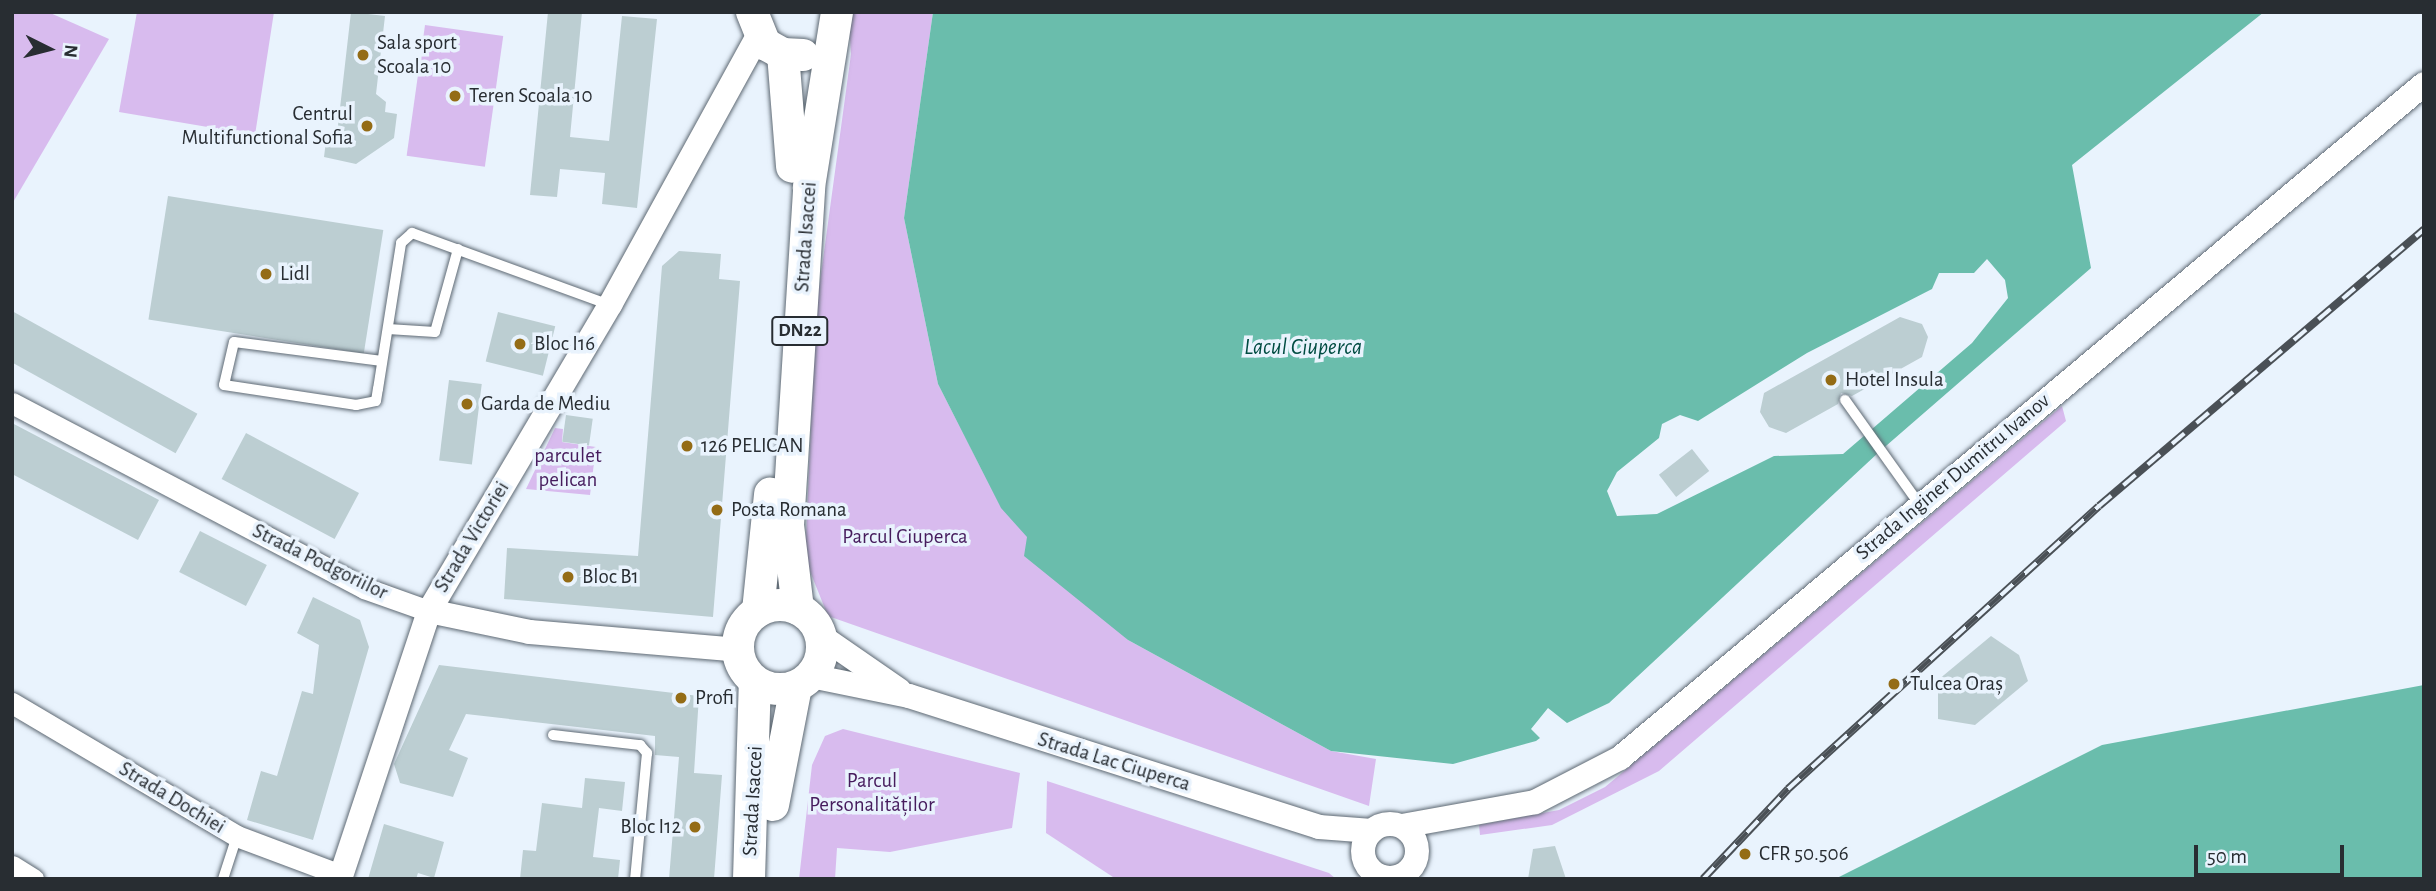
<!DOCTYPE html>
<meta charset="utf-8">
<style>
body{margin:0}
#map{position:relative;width:2436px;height:891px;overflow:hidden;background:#e9f3fd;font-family:"Alegreya Sans",sans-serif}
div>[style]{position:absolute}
.green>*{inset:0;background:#d8bbee;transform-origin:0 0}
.water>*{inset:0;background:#6abdac}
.building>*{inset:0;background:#bcced2;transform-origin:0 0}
.roads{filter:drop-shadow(0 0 2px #5e6973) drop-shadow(0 0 2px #5e6973)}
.service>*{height:10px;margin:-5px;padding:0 5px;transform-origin:5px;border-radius:5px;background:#fff}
.minor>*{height:21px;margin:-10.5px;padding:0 10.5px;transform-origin:10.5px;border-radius:10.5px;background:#fff}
.tertiary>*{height:24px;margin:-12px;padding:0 12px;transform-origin:12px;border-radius:12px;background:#fff}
.tertiary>.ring{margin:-12px;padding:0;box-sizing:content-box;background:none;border:24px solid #fff;border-radius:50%}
.primary>*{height:32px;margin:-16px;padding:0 16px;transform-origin:16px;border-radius:16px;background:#fff}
.primary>.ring{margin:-16px;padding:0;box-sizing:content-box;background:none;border:32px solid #fff;border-radius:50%}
.rail>*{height:8px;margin-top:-4px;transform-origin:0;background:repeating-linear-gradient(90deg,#e9f3fd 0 16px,#4a5056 0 32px);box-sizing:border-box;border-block:2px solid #4a5056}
.dots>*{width:19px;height:19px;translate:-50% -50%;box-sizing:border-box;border:4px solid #e9f3fd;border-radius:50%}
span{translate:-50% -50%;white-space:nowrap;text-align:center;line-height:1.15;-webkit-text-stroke:7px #e9f3fd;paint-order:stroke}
.shield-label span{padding:2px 5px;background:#e9f3fd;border:2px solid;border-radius:5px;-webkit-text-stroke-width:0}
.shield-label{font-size:19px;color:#282d32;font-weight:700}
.poi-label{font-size:21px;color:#282d32}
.left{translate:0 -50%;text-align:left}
.right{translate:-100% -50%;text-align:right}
.street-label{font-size:21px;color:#282d32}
.park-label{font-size:21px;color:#461c5d}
.water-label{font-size:23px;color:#004c42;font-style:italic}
.frame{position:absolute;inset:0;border:14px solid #282d32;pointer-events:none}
.north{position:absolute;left:14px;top:14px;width:70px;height:70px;-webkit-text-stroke:5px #e9f3fd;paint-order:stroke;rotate:96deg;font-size:19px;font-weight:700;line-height:28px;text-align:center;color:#282d32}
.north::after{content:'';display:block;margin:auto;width:24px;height:32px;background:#282d32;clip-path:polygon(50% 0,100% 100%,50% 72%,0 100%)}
.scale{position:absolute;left:2194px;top:845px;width:150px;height:32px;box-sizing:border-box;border:4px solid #282d32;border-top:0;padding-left:9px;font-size:21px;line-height:24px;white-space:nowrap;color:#282d32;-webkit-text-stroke:5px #e9f3fd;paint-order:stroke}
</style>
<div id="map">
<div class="green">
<div style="clip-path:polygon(12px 12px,48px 12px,109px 39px,12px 204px)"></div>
<div style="clip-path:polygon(137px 12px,274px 12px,255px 135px,119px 112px)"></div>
<div style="clip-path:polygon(848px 12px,933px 12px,904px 218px,938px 384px,1001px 507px,1128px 640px,1331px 751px,1376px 759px,1369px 806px,828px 616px,805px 559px,816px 311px,851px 54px)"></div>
<div style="left:425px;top:25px;width:79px;height:132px;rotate:8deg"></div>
<div style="clip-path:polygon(2062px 406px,2066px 421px,1659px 771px,1552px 825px,1480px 835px,1479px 825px,1559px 810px,1605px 787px)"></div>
<div style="clip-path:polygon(555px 428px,563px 429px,562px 442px,596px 447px,590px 495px,526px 489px)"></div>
<div style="clip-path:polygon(843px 729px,1020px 773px,1012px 828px,890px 852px,837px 848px,835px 879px,799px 879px,812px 765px,825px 736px)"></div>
<div style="clip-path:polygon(1047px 781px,1329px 873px,1336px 879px,1116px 879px,1046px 833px)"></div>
</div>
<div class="water">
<div style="clip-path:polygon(evenodd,933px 12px,2264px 12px,2072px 165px,2091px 268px,1879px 452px,1609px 703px,1567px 723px,1548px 708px,1531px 729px,1540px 738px,1536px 741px,1453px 764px,1331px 751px,1128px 640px,1024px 556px,1027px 537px,1001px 508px,938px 384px,904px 218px,933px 12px,1987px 259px,2005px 280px,2008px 298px,1972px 343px,1843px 454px,1774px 456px,1657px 514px,1617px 516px,1607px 491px,1617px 472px,1659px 438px,1662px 424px,1680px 415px,1698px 421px,1807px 353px,1932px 289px,1939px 273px,1974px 273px,1987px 259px)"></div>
<div style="clip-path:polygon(2424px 685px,2424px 879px,1835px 879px,2102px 745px)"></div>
</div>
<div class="building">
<div style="clip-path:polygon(351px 12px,385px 16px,376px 94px,386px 102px,385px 112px,397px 114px,394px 138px,356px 164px,324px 157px,326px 141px,336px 143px)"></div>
<div style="clip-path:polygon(548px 12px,582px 12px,570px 137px,609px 141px,622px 16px,657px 19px,637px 208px,602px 204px,605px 173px,560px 169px,557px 197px,530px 195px)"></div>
<div style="left:168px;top:196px;width:218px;height:125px;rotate:9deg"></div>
<div style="clip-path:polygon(679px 251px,721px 254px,719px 279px,740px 281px,713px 617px,504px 599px,507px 548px,638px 556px,662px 266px)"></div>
<div style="left:12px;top:311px;width:212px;height:45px;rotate:29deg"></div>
<div style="left:498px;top:312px;width:59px;height:51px;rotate:14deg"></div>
<div style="clip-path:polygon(1900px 317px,1922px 324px,1928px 337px,1922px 357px,1852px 396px,1841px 393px,1838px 404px,1786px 433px,1769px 427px,1760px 412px,1764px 393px)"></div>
<div style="left:449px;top:380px;width:33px;height:81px;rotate:7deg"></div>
<div style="left:566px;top:415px;width:27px;height:27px;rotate:8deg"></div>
<div style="clip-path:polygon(12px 423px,159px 500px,138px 540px,12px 474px)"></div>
<div style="left:246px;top:433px;width:128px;height:52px;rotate:28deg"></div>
<div style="left:1692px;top:449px;width:28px;height:42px;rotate:52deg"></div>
<div style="left:200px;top:531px;width:75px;height:46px;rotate:27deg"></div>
<div style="clip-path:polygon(313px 597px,360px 620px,369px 647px,313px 840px,247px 820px,261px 771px,277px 776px,302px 691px,313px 694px,319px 645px,297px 633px)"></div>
<div style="clip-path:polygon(1991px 636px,2019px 655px,2028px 681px,1975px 725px,1938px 719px,1938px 680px)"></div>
<div style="clip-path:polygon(439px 665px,699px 696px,694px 773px,722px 775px,714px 879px,669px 879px,679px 757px,655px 755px,655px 736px,466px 714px,449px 750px,468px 758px,453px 797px,400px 783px,394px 764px)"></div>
<div style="clip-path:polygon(585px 778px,625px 782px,622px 811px,599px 808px,593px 857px,620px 860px,618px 879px,520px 879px,523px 850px,536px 851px,542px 803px,582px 808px)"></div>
<div style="clip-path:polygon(384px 824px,444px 842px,434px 878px,418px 873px,416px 879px,368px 879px)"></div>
<div style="clip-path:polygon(1555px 846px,1566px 879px,1528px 879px,1533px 849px)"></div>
</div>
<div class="roads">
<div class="service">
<div style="left:388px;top:329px;width:47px;rotate:3.7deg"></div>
<div style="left:435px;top:332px;width:86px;rotate:-74.5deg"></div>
<div style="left:382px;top:361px;width:149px;rotate:-172.7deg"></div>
<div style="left:234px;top:342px;width:44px;rotate:103.1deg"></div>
<div style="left:224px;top:385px;width:134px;rotate:8.6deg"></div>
<div style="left:356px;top:405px;width:20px;rotate:-11deg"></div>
<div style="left:376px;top:401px;width:12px;rotate:-81deg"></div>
<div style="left:378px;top:389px;width:148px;rotate:-81deg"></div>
<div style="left:401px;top:243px;width:15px;rotate:-42deg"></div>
<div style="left:412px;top:233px;width:211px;rotate:20deg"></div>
<div style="left:1845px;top:400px;width:129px;rotate:54.5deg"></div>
<div style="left:553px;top:735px;width:88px;rotate:6.6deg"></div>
<div style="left:640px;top:745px;width:11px;rotate:49deg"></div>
<div style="left:647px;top:753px;width:127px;rotate:95.4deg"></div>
<div style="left:1404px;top:875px;width:4px;rotate:90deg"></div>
<div style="left:223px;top:879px;width:45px;rotate:-72deg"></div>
<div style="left:1376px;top:879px;width:5px;rotate:-53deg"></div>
</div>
<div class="minor">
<div style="left:12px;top:403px;width:398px;rotate:27.7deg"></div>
<div style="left:364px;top:588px;width:69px;rotate:19.5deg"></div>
<div style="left:12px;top:703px;width:261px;rotate:30.6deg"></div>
<div style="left:237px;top:836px;width:111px;rotate:20.6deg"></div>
<div style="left:12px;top:866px;width:25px;rotate:32deg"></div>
</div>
<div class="tertiary">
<div style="left:429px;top:611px;width:103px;rotate:11.7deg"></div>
<div style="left:530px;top:632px;width:209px;rotate:4.9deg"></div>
<div style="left:821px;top:636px;width:95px;rotate:34.7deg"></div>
<div style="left:811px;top:676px;width:100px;rotate:11.5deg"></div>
<div style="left:909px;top:696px;width:430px;rotate:17.7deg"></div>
<div style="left:1319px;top:827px;width:53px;rotate:4.3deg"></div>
<div class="ring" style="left:1363px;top:824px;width:30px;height:30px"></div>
<div style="left:1402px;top:826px;width:135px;rotate:-10.2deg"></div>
<div style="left:1535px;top:802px;width:96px;rotate:-27.4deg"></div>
<div style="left:1620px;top:758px;width:1049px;rotate:-39.97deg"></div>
<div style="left:340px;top:879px;width:282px;rotate:-71.6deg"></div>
<div style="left:429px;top:611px;width:356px;rotate:-59.4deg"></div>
<div style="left:610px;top:305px;width:307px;rotate:-61.2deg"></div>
</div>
<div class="primary">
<div style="left:752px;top:12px;width:35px;rotate:68deg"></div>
<div style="left:765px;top:44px;width:21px;rotate:29deg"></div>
<div style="left:783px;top:54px;width:20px;rotate:3deg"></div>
<div style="left:783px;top:54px;width:113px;rotate:85.4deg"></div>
<div class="ring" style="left:738px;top:605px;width:52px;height:52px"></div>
<div style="left:798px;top:609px;width:85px;rotate:-96.8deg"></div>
<div style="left:788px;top:525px;width:339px;rotate:-86.4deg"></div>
<div style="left:809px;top:187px;width:177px;rotate:-80.9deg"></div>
<div style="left:758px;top:611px;width:118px;rotate:-84.1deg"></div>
<div style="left:773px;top:805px;width:120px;rotate:-79deg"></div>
<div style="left:749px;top:879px;width:197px;rotate:-88.3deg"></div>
</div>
</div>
<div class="rail">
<div style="left:1703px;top:879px;width:124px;rotate:-46.6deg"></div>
<div style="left:1788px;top:789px;width:420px;rotate:-42.3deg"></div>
<div style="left:2099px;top:506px;width:427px;rotate:-40.4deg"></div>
</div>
<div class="dots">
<div style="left:363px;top:55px;background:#946c16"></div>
<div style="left:455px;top:96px;background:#946c16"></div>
<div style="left:367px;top:126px;background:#946c16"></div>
<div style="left:266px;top:274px;background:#946c16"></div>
<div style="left:520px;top:344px;background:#946c16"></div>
<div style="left:1831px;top:380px;background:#946c16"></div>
<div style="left:467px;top:404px;background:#946c16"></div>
<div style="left:687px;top:446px;background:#946c16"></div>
<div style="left:717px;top:510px;background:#946c16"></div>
<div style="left:568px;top:577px;background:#946c16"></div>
<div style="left:1894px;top:684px;background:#946c16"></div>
<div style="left:681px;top:698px;background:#946c16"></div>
<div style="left:695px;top:827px;background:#946c16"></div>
<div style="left:1745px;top:854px;background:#946c16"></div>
</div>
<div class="shield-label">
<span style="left:800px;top:331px">DN22</span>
</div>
<div class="poi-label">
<span class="left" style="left:377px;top:55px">Sala sport<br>Scoala 10</span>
<span class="left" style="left:469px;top:96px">Teren Scoala 10</span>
<span class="right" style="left:353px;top:126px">Centrul<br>Multifunctional Sofia</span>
<span class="left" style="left:280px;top:274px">Lidl</span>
<span class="left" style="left:534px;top:344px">Bloc I16</span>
<span class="left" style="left:1845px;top:380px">Hotel Insula</span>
<span class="left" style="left:481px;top:404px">Garda de Mediu</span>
<span class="left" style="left:701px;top:446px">126 PELICAN</span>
<span class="left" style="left:731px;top:510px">Posta Romana</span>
<span class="left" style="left:582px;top:577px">Bloc B1</span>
<span class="left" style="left:1910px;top:684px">Tulcea Oraș</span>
<span class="left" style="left:695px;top:698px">Profi</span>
<span class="right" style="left:681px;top:827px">Bloc I12</span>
<span class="left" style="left:1759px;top:854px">CFR 50.506</span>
</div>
<div class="street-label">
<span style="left:806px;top:237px;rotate:-86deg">Strada Isaccei</span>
<span style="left:1953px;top:477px;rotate:-40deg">Strada Inginer Dumitru Ivanov</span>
<span style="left:472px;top:537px;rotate:-59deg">Strada Victoriei</span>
<span style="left:320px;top:562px;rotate:26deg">Strada Podgoriilor</span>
<span style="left:1114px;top:762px;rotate:17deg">Strada Lac Ciuperca</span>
<span style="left:172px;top:798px;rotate:31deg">Strada Dochiei</span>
<span style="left:753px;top:801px;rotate:-87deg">Strada Isaccei</span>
</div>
<div class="park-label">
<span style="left:568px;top:468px">parculet<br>pelican</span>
<span style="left:905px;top:537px">Parcul Ciuperca</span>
<span style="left:872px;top:793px">Parcul<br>Personalităților</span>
</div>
<div class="water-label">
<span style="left:1303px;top:348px">Lacul Ciuperca</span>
</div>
<div class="frame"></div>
<div class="north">N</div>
<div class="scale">50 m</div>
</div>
